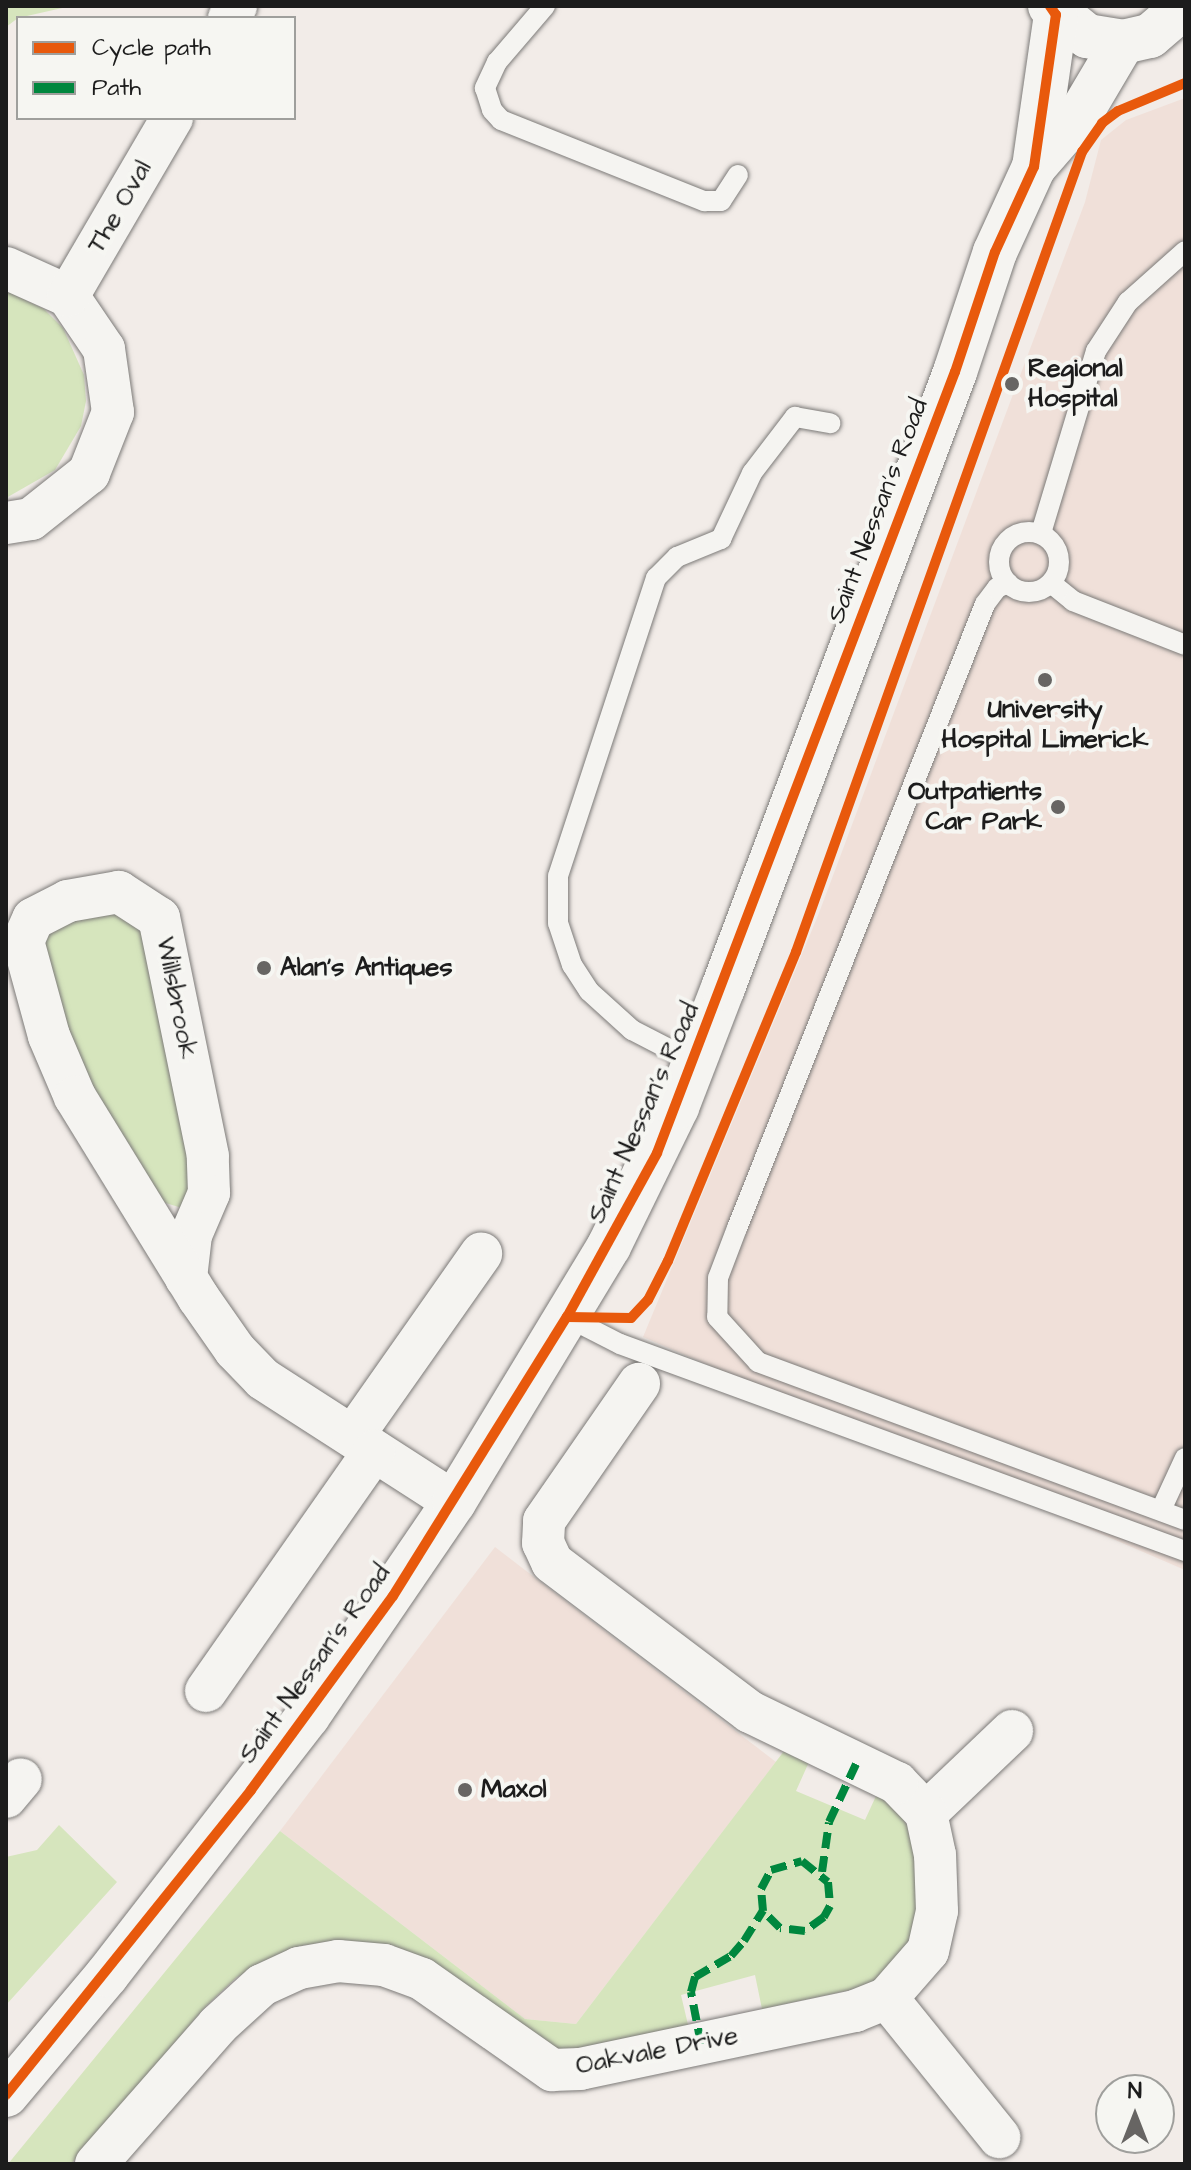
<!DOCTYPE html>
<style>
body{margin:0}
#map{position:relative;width:1191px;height:2170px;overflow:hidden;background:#f2ece8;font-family:"Architects Daughter",sans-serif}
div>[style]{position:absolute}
.built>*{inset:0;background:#f0e0d9}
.green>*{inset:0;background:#d6e5bd}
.roads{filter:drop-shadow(0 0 2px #7c7a78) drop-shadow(0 0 2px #7c7a78)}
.lane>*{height:20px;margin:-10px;padding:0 10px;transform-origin:10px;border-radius:10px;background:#f5f4f1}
.lane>.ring{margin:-10px;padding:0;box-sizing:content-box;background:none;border:20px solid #f5f4f1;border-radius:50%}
.street>*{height:42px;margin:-21px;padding:0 21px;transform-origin:21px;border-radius:21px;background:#f5f4f1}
.secondary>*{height:44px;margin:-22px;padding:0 22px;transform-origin:22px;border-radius:22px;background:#f5f4f1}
.quiet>*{height:8px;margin-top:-4px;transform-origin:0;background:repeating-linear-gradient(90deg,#00873e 0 16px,transparent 0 24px)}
.cycleway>*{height:10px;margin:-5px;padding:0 5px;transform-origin:5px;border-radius:5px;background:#e8590c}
.dots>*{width:22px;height:22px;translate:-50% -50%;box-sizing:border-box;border:4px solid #f6f6f2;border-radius:50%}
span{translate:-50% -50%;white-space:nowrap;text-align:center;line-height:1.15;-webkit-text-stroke:8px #f6f6f2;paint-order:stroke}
.street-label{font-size:26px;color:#1c1c1c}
.poi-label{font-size:26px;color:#1c1c1c;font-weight:700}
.left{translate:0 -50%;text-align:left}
.right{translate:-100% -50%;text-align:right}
.frame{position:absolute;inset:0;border:8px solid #1c1c1c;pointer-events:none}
.legend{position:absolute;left:16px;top:16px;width:280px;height:104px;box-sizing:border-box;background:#f6f6f2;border:2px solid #9f9f9c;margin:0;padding:10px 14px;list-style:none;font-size:24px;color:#1c1c1c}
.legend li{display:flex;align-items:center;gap:16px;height:40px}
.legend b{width:40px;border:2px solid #9f9f9c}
.north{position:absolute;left:1095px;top:2074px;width:80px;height:80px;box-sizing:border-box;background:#f6f6f2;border:2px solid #9f9f9c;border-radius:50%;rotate:0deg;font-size:22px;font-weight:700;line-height:32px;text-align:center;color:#1c1c1c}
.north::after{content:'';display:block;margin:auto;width:28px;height:36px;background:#676563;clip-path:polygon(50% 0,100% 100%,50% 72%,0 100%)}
</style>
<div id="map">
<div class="built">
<div style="clip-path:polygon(1185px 98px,1185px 1570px,643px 1337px,819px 913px,1085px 202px,1101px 140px,1126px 120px)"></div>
<div style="clip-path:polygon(495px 1547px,776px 1762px,576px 2024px,525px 2019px,280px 1831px)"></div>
</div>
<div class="green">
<div style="clip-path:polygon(6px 6px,71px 6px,18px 18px,6px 27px)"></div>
<div style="clip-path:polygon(6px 291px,44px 309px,63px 328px,84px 375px,86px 401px,81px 426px,55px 470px,6px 498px)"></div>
<div style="clip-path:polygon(121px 912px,146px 936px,194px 1167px,188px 1200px,182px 1208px,159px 1201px,99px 1112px,47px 989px,41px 944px,57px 924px)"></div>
<div style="clip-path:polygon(784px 1751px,809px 1762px,796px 1791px,865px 1820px,876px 1796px,892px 1800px,915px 1839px,917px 1938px,885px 1975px,864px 1987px,762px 2009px,755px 1975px,681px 1995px,689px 2029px,574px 2053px,551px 2049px,335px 1943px,304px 1945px,237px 1977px,206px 2006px,71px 2164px,8px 2164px,280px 1831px,525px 2019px,576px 2024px)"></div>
<div style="clip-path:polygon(59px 1825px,117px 1882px,6px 2005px,6px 1857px,37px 1850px)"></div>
</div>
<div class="roads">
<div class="lane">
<div style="left:545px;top:6px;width:74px;rotate:130.6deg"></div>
<div style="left:497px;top:62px;width:29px;rotate:115deg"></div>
<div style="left:485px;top:88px;width:23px;rotate:72deg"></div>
<div style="left:492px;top:110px;width:13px;rotate:48deg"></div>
<div style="left:501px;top:120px;width:219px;rotate:21.8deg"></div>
<div style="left:704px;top:201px;width:17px"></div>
<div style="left:721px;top:201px;width:31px;rotate:-57deg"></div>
<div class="ring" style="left:999px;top:532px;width:40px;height:40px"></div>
<div style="left:1041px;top:533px;width:190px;rotate:-73.2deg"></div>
<div style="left:1096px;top:351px;width:59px;rotate:-56.9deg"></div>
<div style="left:1128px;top:302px;width:76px;rotate:-41.8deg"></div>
<div style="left:1008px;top:583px;width:12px;rotate:156deg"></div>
<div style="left:997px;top:588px;width:20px;rotate:127deg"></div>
<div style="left:985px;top:604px;width:671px;rotate:111.67deg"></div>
<div style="left:737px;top:1228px;width:53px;rotate:110.8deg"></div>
<div style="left:718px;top:1278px;width:39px;rotate:91deg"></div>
<div style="left:717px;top:1317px;width:61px;rotate:47.7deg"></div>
<div style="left:758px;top:1362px;width:455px;rotate:20.3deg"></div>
<div style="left:1051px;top:583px;width:28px;rotate:39deg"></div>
<div style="left:1073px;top:601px;width:120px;rotate:21.4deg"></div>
<div style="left:694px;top:1062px;width:70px;rotate:-152.7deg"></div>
<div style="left:632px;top:1030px;width:58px;rotate:-137.8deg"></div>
<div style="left:589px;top:991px;width:31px;rotate:-123deg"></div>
<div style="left:572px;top:965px;width:44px;rotate:-108.4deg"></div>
<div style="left:558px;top:923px;width:47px;rotate:-90deg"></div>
<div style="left:558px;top:876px;width:314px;rotate:-71.8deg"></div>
<div style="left:656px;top:578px;width:30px;rotate:-45deg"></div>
<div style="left:677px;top:557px;width:48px;rotate:-22.2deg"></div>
<div style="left:721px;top:539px;width:73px;rotate:-64.8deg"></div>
<div style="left:752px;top:473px;width:71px;rotate:-52.5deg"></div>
<div style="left:795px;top:417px;width:36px;rotate:10deg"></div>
<div style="left:567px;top:1317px;width:59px;rotate:27deg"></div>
<div style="left:620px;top:1344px;width:602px;rotate:20.12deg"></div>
<div style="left:1161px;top:1510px;width:57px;rotate:-65.2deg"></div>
</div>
<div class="street">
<div style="left:229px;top:18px;width:14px;rotate:-60deg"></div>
<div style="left:6px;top:268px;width:68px;rotate:24.3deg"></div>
<div style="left:68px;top:296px;width:64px;rotate:55.8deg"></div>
<div style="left:104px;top:349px;width:64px;rotate:81.9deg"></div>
<div style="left:113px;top:412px;width:66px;rotate:111.5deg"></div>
<div style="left:89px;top:473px;width:74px;rotate:141.6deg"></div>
<div style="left:31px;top:519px;width:25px;rotate:171deg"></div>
<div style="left:68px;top:296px;width:206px;rotate:-59.7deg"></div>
<div style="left:186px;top:1278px;width:43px;rotate:-83.4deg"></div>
<div style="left:191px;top:1235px;width:46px;rotate:-66.8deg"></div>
<div style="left:209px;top:1193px;width:37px;rotate:-92deg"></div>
<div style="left:208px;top:1156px;width:243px;rotate:-101.6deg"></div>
<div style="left:159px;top:918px;width:48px;rotate:-147deg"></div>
<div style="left:119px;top:892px;width:52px;rotate:170deg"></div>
<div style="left:68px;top:901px;width:39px;rotate:153deg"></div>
<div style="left:33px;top:919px;width:24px;rotate:114deg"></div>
<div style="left:23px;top:941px;width:98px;rotate:74.7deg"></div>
<div style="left:49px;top:1036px;width:66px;rotate:66.9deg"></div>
<div style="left:75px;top:1097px;width:235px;rotate:58.4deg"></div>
<div style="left:198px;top:1297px;width:65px;rotate:55.1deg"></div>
<div style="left:235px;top:1350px;width:40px;rotate:46deg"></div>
<div style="left:263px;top:1379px;width:227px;rotate:32.8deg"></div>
<div style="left:353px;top:1436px;width:223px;rotate:-54.9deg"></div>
<div style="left:206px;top:1691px;width:293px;rotate:-55deg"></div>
<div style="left:6px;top:1797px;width:23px;rotate:-50deg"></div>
<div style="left:926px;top:1813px;width:119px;rotate:-43.6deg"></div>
<div style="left:887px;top:1998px;width:179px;rotate:51.1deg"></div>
<div style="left:96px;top:2164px;width:185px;rotate:-48.7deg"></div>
<div style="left:218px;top:2025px;width:59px;rotate:-42.3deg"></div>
<div style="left:262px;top:1985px;width:41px;rotate:-24.7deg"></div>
<div style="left:299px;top:1968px;width:40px;rotate:-10deg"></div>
<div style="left:338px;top:1961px;width:46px;rotate:5deg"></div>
<div style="left:384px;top:1965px;width:40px;rotate:20.2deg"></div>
<div style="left:422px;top:1979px;width:159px;rotate:35deg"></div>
<div style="left:552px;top:2070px;width:28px;rotate:-2deg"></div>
<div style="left:580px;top:2069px;width:281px;rotate:-11.9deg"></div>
<div style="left:855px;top:2011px;width:35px;rotate:-22deg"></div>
<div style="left:887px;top:1998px;width:62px;rotate:-48.9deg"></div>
<div style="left:928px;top:1951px;width:41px;rotate:-77.3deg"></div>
<div style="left:937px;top:1911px;width:56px;rotate:-92deg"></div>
<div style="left:935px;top:1855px;width:43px;rotate:-102.1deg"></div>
<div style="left:926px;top:1813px;width:42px;rotate:-134deg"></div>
<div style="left:897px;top:1783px;width:163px;rotate:-154.2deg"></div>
<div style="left:750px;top:1712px;width:248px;rotate:-142.9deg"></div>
<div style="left:552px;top:1562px;width:21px;rotate:-115deg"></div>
<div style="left:543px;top:1543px;width:22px;rotate:-87deg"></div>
<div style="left:544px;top:1521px;width:167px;rotate:-55.3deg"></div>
</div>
<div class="secondary">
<div style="left:1050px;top:6px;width:48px;rotate:39deg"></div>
<div style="left:1087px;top:36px;width:36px;rotate:9deg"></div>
<div style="left:1123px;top:42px;width:28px;rotate:-13deg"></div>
<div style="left:1150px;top:36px;width:46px;rotate:-40.6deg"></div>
<div style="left:1034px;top:167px;width:154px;rotate:-81.8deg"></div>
<div style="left:6px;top:2095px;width:157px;rotate:-49.9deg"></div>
<div style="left:107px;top:1975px;width:328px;rotate:-52.2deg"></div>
<div style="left:308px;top:1716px;width:259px;rotate:-55.7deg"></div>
<div style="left:454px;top:1502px;width:299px;rotate:-58.8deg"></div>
<div style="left:609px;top:1246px;width:155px;rotate:-63.9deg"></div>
<div style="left:677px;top:1107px;width:128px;rotate:-68.9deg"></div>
<div style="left:723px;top:988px;width:658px;rotate:-69.36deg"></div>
<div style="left:955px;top:372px;width:126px;rotate:-71.6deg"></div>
<div style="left:995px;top:252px;width:94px;rotate:-65.4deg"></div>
<div style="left:1034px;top:167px;width:72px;rotate:-49deg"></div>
<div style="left:1081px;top:113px;width:82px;rotate:-59.4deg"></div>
</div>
</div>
<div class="quiet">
<div style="left:822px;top:1872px;width:50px;rotate:-82deg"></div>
<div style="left:829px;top:1822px;width:64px;rotate:-65deg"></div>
<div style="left:701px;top:2044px;width:53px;rotate:-100.9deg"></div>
<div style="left:691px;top:1992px;width:16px;rotate:-75deg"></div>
<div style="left:695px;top:1977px;width:42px;rotate:-30.3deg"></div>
<div style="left:731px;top:1956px;width:20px;rotate:-49deg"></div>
<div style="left:744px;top:1941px;width:36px;rotate:-58deg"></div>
<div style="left:763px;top:1911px;width:22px;rotate:-95deg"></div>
<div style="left:761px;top:1889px;width:21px;rotate:-62deg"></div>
<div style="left:771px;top:1870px;width:32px;rotate:-16deg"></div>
<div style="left:802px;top:1861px;width:33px;rotate:39deg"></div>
<div style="left:828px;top:1882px;width:24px;rotate:85deg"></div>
<div style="left:830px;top:1906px;width:13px;rotate:119deg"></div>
<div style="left:824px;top:1917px;width:24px;rotate:144deg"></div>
<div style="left:805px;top:1931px;width:25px;rotate:-173deg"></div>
<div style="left:780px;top:1928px;width:24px;rotate:-135deg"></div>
</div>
<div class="cycleway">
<div style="left:567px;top:1317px;width:64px;rotate:0.9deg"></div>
<div style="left:631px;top:1318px;width:25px;rotate:-47deg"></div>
<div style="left:648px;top:1300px;width:44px;rotate:-62.9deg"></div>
<div style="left:668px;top:1261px;width:334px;rotate:-67.5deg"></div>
<div style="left:796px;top:952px;width:850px;rotate:-70.33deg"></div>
<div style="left:1082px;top:152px;width:35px;rotate:-55deg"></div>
<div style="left:1102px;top:123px;width:20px;rotate:-37deg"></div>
<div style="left:1118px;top:111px;width:73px;rotate:-22.7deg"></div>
<div style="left:6px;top:2095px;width:391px;rotate:-51.2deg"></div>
<div style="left:251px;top:1790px;width:240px;rotate:-53.8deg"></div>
<div style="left:393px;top:1596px;width:329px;rotate:-58.1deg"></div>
<div style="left:567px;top:1317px;width:187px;rotate:-61.2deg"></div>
<div style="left:657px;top:1153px;width:836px;rotate:-69.12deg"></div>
<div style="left:955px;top:372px;width:126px;rotate:-71.6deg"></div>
<div style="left:995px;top:252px;width:94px;rotate:-65.4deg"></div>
<div style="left:1034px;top:167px;width:154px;rotate:-81.8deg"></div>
<div style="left:1056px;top:15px;width:11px;rotate:-124deg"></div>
</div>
<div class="dots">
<div style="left:1012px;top:384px;background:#676563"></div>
<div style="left:1045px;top:680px;background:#676563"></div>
<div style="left:1058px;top:807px;background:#676563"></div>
<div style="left:264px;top:968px;background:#676563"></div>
<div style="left:465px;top:1790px;background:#676563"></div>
</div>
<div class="street-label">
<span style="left:120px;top:207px;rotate:-60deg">The Oval</span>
<span style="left:878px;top:511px;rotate:-69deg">Saint Nessan's Road</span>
<span style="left:176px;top:998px;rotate:79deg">Willsbrook</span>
<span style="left:644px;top:1113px;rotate:-66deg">Saint Nessan's Road</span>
<span style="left:315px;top:1664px;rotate:-54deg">Saint Nessan's Road</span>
<span style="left:657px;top:2051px;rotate:-11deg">Oakvale Drive</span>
</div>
<div class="poi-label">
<span class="left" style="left:1028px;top:384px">Regional<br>Hospital</span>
<span style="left:1045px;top:725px">University<br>Hospital Limerick</span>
<span class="right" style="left:1042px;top:807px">Outpatients<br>Car Park</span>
<span class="left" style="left:280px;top:968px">Alan's Antiques</span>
<span class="left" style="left:481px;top:1790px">Maxol</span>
</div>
<div class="frame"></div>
<ul class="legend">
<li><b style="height:10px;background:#e8590c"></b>Cycle path</li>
<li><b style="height:10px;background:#00873e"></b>Path</li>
</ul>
<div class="north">N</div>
</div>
